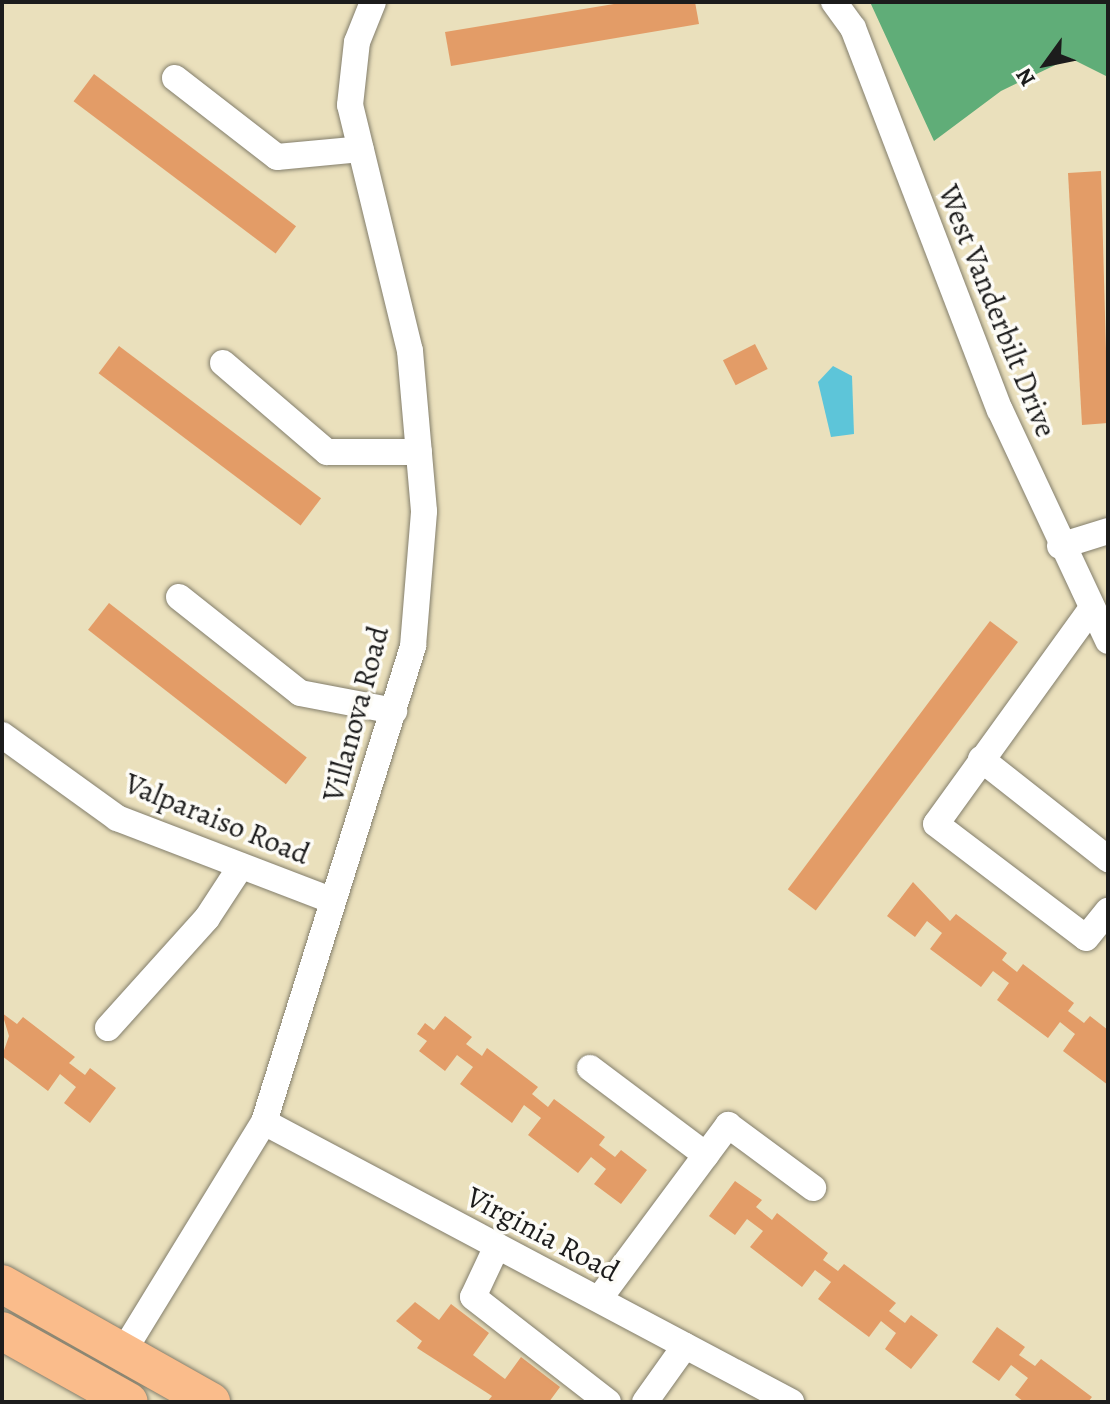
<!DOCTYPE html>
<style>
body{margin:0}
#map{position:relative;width:1110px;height:1404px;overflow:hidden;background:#eae0bc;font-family:Alegreya,serif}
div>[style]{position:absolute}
.forest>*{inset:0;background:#60ad78}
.water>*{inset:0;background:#5dc5d9}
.building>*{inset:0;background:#e39c67;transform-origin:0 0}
.roads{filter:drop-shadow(0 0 2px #837e6c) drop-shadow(0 0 2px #837e6c)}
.minor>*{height:26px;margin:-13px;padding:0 13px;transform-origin:13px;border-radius:13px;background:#fff}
.highway>*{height:38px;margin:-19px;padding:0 19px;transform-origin:19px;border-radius:19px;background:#fabc8b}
span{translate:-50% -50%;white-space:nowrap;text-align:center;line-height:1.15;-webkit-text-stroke:7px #fdfcf7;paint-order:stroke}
.street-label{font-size:30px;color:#1c1c1c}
.frame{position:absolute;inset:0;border:4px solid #1c1c1c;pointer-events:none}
.north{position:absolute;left:1006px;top:24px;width:80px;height:80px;-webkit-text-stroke:6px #fdfcf7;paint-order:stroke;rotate:237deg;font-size:22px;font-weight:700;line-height:32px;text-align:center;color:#1c1c1c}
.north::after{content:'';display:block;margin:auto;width:28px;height:36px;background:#1c1c1c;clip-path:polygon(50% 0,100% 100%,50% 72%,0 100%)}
</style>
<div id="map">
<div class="forest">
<div style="clip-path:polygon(870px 2px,1108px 2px,1108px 77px,1070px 58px,1001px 91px,934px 141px)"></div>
</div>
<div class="water">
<div style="clip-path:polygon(833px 366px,852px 376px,854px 434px,831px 437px,818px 382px)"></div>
</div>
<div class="building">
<div style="clip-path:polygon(626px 2px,695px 2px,699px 24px,451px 66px,445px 32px)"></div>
<div style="left:94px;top:74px;width:253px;height:34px;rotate:37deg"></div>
<div style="clip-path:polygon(1101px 171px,1108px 423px,1082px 425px,1068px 173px)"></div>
<div style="left:755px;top:344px;width:28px;height:36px;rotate:63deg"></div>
<div style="left:119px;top:346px;width:253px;height:34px;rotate:37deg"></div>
<div style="left:109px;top:603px;width:251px;height:34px;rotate:38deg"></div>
<div style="left:990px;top:621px;width:35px;height:336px;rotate:37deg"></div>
<div style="clip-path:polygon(913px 882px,950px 921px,956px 914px,1007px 953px,1002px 960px,1017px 972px,1023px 964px,1074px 1003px,1068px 1011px,1084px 1023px,1090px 1016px,1108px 1030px,1108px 1085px,1063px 1051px,1075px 1034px,1060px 1022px,1048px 1038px,997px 1000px,1009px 983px,993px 971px,981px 987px,930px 949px,942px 933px,927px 921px,915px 937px,887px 916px)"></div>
<div style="clip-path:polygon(2px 1013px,17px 1024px,23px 1017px,75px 1057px,69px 1063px,85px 1075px,90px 1068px,116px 1088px,90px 1123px,64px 1103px,76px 1087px,60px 1074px,48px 1091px,2px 1056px,9px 1036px)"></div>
<div style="clip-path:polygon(445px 1016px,472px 1037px,466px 1044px,482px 1056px,487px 1048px,538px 1087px,532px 1094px,548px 1107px,554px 1099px,605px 1137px,599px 1145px,615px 1157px,621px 1150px,647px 1170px,621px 1204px,594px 1184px,606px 1169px,591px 1157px,578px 1173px,528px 1135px,541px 1118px,524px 1105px,512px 1123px,460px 1084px,473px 1067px,457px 1055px,445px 1071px,419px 1051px,427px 1041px,417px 1034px,425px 1023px,434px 1030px)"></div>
<div style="clip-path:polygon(735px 1181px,762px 1200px,756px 1207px,772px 1220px,777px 1213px,828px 1253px,823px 1260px,838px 1271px,844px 1264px,896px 1303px,889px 1311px,905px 1323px,911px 1315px,938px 1335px,911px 1369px,885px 1349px,896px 1333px,881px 1321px,869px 1337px,818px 1299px,831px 1282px,815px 1270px,802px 1287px,750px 1247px,763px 1231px,747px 1219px,735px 1235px,709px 1216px)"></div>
<div style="clip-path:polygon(415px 1302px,439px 1320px,451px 1304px,489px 1333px,473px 1355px,505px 1379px,521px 1357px,560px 1387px,549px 1402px,487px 1402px,492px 1396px,417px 1348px,422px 1341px,396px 1321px)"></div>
<div style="clip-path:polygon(997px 1327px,1025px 1347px,1019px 1355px,1035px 1366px,1041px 1359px,1092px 1397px,1088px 1402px,1024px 1402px,1015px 1395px,1028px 1378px,1011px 1365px,999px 1381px,972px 1362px)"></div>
</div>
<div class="roads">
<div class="minor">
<div style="left:834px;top:2px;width:32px;rotate:54deg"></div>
<div style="left:853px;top:28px;width:409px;rotate:69deg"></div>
<div style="left:1000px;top:410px;width:255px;rotate:64.9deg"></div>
<div style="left:175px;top:78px;width:129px;rotate:37.8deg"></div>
<div style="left:277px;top:157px;width:84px;rotate:-5.4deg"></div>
<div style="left:223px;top:363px;width:137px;rotate:40.6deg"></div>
<div style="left:327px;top:452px;width:92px"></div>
<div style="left:1060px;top:546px;width:50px;rotate:-17.4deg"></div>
<div style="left:179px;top:597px;width:154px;rotate:38.4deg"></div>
<div style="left:300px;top:693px;width:96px;rotate:10.8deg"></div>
<div style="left:1089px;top:612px;width:261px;rotate:125.8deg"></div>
<div style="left:936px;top:824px;width:188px;rotate:37.2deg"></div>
<div style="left:1086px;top:938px;width:35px;rotate:-51deg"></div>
<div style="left:2px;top:735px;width:142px;rotate:35.8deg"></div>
<div style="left:117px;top:818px;width:231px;rotate:21deg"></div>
<div style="left:981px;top:759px;width:162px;rotate:38.2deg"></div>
<div style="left:108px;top:1028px;width:148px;rotate:-48deg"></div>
<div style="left:207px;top:918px;width:62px;rotate:-56.8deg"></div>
<div style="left:590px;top:1068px;width:145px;rotate:36.9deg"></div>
<div style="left:264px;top:1122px;width:597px;rotate:27.98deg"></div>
<div style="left:497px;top:1246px;width:56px;rotate:115.2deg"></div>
<div style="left:473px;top:1297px;width:171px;rotate:37.9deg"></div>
<div style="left:599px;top:1299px;width:217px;rotate:-53.4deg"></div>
<div style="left:728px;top:1125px;width:106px;rotate:36.5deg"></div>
<div style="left:123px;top:1352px;width:270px;rotate:-58.5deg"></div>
<div style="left:264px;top:1122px;width:499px;rotate:-72.6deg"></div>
<div style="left:413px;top:646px;width:135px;rotate:-85.3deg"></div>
<div style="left:424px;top:511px;width:161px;rotate:-95deg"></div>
<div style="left:410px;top:351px;width:253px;rotate:-103.7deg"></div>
<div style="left:350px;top:105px;width:63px;rotate:-83.7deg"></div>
<div style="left:357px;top:42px;width:43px;rotate:-68.2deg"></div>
<div style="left:645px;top:1402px;width:69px;rotate:-54.5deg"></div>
</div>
<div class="highway">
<div style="left:2px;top:1284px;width:240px;rotate:29.4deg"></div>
<div style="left:2px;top:1331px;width:145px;rotate:29.2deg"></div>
</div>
</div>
<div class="street-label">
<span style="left:997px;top:311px;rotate:68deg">West Vanderbilt Drive</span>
<span style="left:356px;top:714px;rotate:-75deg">Villanova Road</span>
<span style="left:217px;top:819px;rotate:22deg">Valparaiso Road</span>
<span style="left:543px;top:1234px;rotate:28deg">Virginia Road</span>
</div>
<div class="frame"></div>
<div class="north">N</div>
</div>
